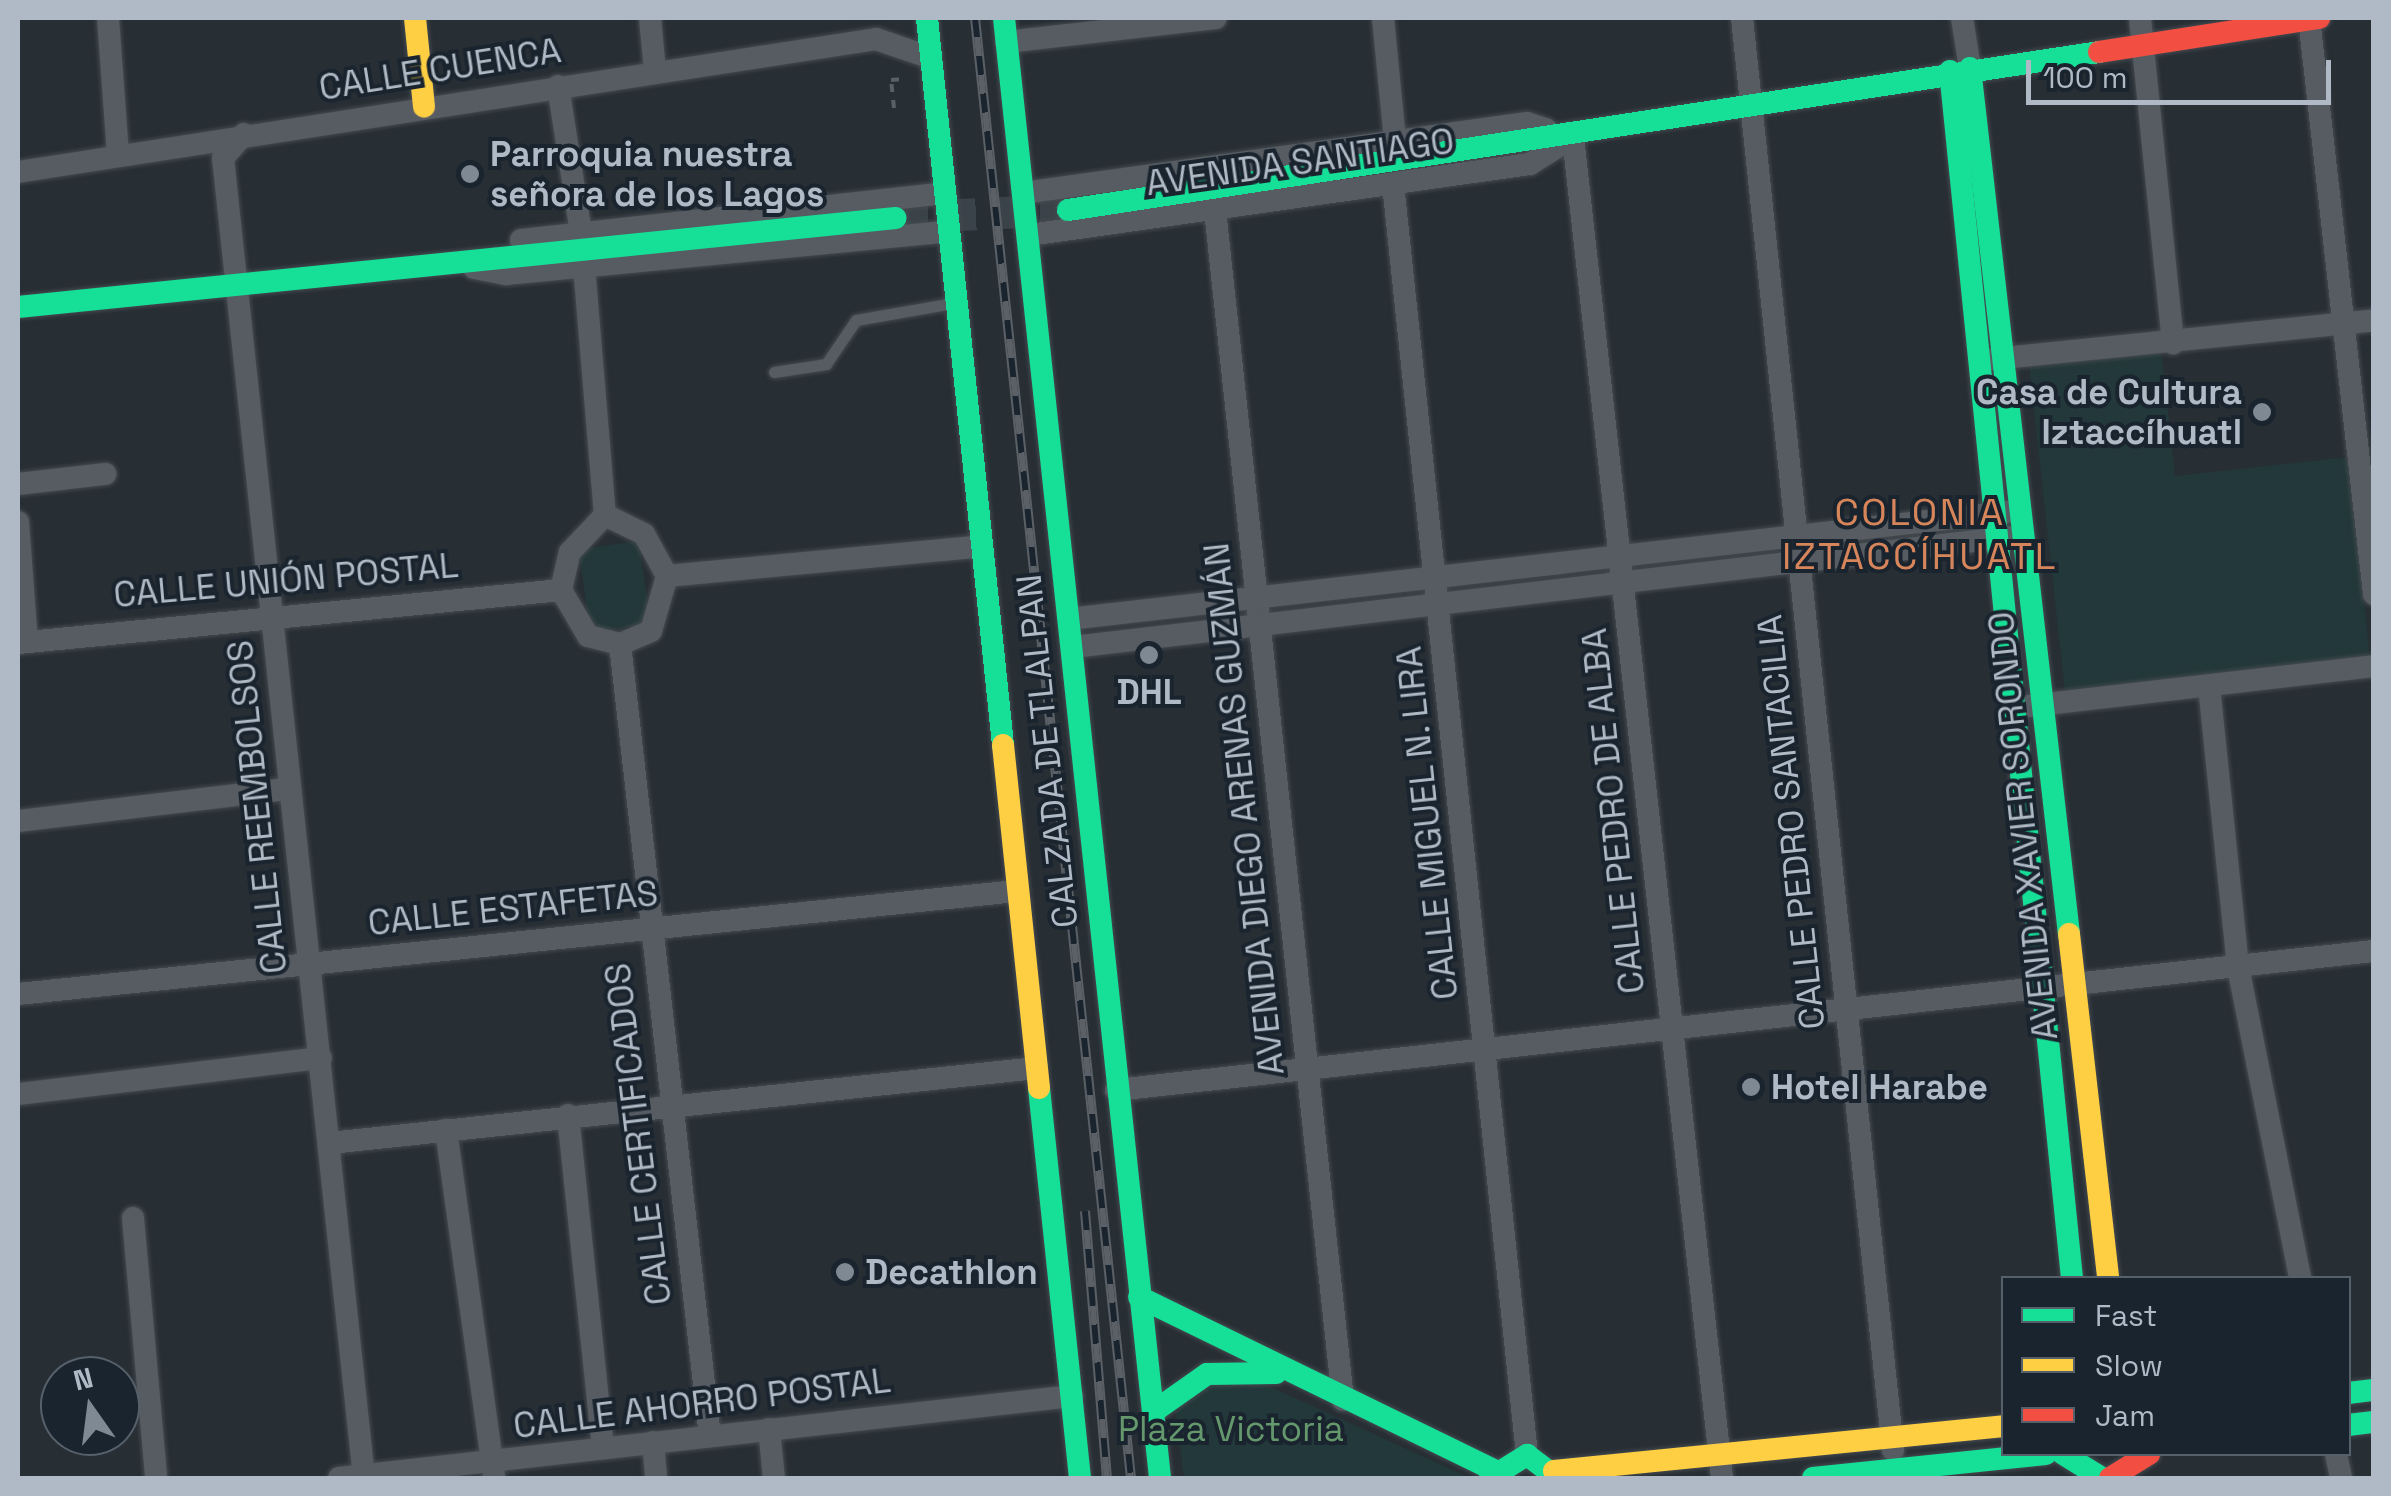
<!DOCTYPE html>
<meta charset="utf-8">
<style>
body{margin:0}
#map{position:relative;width:2391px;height:1496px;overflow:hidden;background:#272e34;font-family:"Space Grotesk",sans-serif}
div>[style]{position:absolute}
.green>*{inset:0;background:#23383a;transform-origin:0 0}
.secondary-tunnel>*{height:32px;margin-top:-16px;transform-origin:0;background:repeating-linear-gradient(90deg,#3b434a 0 32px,transparent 0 48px)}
.path>*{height:4px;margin-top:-2px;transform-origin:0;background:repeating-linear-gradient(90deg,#596066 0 8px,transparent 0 16px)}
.roads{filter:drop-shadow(0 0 2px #444a4f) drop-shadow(0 0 2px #444a4f)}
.lane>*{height:11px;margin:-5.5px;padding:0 5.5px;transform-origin:5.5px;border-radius:5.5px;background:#565c62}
.street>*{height:22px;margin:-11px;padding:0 11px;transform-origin:11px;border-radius:11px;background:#565c62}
.fast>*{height:22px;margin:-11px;padding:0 11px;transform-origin:11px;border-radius:11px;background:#16e098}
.slow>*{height:22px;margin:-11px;padding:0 11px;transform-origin:11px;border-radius:11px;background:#ffcf43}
.jam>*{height:22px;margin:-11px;padding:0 11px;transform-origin:11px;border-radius:11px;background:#f24e42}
.rail>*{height:10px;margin-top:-5px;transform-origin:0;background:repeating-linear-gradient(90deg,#1a242f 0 19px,#5a6066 0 38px);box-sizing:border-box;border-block:2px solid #5a6066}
.dots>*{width:28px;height:28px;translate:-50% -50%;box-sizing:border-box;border:5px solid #1a242f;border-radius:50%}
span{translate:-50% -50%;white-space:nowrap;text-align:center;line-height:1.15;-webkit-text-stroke:8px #1a242f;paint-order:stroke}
.street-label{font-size:35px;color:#afbac6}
.poi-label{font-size:35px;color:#afbac6;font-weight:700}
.left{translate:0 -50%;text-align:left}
.right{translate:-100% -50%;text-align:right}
.park-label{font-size:35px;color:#65986d}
.neighbourhood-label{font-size:38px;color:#d7855a;letter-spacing:2.5px}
.frame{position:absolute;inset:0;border:20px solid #afbac6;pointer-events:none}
.legend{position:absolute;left:2001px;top:1276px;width:350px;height:180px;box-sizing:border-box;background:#1a242f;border:2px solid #56606b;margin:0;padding:12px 18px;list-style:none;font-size:30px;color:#afbac6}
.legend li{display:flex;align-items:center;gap:20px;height:50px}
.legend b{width:50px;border:2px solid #56606b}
.north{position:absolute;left:40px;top:1356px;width:100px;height:100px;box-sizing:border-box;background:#1a242f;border:2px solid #56606b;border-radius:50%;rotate:346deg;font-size:28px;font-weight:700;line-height:40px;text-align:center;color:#afbac6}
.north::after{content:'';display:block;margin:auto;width:35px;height:45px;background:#7f8993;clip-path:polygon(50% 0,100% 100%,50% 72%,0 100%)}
.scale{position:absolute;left:2026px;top:60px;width:305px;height:45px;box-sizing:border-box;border:5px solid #afbac6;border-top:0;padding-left:12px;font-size:30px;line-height:35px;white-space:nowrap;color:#afbac6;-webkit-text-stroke:8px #1a242f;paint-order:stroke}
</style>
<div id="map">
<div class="green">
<div style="clip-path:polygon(2161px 349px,2175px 476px,2349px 457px,2370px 659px,2065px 692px,2029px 364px)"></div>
<div style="left:639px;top:541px;width:84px;height:61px;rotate:82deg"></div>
<div style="clip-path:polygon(1262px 1383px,1464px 1475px,1465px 1478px,1184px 1478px,1175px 1409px,1200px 1385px)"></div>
</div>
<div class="secondary-tunnel">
<div style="left:896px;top:218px;width:172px;rotate:-2.7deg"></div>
</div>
<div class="path">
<div style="left:894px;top:108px;width:28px;rotate:-96deg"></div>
<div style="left:891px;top:80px;width:13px;rotate:-4deg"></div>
</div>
<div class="roads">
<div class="lane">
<div style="left:774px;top:372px;width:53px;rotate:-8.7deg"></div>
<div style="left:826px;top:364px;width:53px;rotate:-55.7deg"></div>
<div style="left:856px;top:320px;width:98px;rotate:-9.9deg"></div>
</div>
<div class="street">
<div style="left:108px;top:18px;width:136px;rotate:85.8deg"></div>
<div style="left:650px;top:18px;width:53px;rotate:84.6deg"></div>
<div style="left:1383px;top:18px;width:124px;rotate:84.4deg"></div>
<div style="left:1742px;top:18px;width:1440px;rotate:83.98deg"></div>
<div style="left:1962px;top:18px;width:51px;rotate:80.9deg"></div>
<div style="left:2140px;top:18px;width:327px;rotate:84.2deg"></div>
<div style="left:2309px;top:18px;width:580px;rotate:83.56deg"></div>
<div style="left:1006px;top:42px;width:211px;rotate:-6.5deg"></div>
<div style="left:558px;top:86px;width:149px;rotate:81.1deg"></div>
<div style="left:244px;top:134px;width:32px;rotate:131deg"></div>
<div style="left:223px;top:158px;width:1328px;rotate:83.9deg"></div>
<div style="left:1573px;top:137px;width:1349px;rotate:83.66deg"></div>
<div style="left:18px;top:172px;width:868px;rotate:-8.81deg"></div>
<div style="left:876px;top:39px;width:58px;rotate:19.1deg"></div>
<div style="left:1393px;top:184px;width:1278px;rotate:83.98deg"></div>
<div style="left:1023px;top:193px;width:509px;rotate:-7.91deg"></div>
<div style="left:1527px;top:123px;width:20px;rotate:18deg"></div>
<div style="left:1215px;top:210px;width:1197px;rotate:83.86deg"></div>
<div style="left:1029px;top:235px;width:506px;rotate:-8.07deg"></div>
<div style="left:1530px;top:164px;width:51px;rotate:-32.1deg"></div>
<div style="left:521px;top:240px;width:427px;rotate:-6.3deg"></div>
<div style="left:584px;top:266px;width:250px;rotate:85.2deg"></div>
<div style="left:474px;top:268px;width:33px;rotate:11deg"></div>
<div style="left:506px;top:274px;width:445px;rotate:-5.5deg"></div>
<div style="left:1993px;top:359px;width:383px;rotate:-5.8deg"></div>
<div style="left:18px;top:484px;width:88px;rotate:-6.6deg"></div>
<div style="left:605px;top:515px;width:43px;rotate:26deg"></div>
<div style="left:644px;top:534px;width:48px;rotate:61.3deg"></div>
<div style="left:667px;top:576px;width:57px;rotate:106.2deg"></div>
<div style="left:651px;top:631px;width:34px;rotate:157deg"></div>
<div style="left:620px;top:644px;width:33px;rotate:-166deg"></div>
<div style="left:588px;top:636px;width:53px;rotate:-120.4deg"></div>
<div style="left:561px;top:590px;width:39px;rotate:-77deg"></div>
<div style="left:570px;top:552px;width:51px;rotate:-46.6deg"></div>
<div style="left:18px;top:522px;width:119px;rotate:85.7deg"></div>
<div style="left:667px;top:576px;width:316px;rotate:-5.4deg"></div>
<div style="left:1069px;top:619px;width:944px;rotate:-6.51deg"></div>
<div style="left:18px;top:643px;width:546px;rotate:-5.57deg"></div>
<div style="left:620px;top:644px;width:797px;rotate:83.52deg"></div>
<div style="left:1073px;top:647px;width:941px;rotate:-6.71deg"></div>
<div style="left:2209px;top:686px;width:282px;rotate:84.1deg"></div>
<div style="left:2238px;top:967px;width:317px;rotate:78.7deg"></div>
<div style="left:2029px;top:706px;width:347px;rotate:-6.6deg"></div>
<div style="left:18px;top:821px;width:272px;rotate:-6.8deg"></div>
<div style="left:18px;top:994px;width:1004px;rotate:-5.89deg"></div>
<div style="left:1116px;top:1090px;width:1266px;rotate:-6.31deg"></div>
<div style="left:18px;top:1094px;width:305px;rotate:-6.8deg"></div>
<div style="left:568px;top:1115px;width:335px;rotate:84deg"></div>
<div style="left:446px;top:1130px;width:351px;rotate:82.1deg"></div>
<div style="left:330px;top:1143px;width:711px;rotate:-6.06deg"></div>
<div style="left:133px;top:1218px;width:261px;rotate:84.9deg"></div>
<div style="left:769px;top:1429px;width:49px;rotate:84.2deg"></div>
<div style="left:653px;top:1442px;width:36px;rotate:85deg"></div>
<div style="left:2336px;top:1454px;width:25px;rotate:78deg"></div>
<div style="left:339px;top:1478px;width:738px;rotate:-6.38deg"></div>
</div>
<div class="fast">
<div style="left:927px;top:18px;width:731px;rotate:84.03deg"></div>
<div style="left:1004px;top:18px;width:1468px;rotate:83.9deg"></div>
<div style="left:1970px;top:68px;width:872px;rotate:83.48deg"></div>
<div style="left:1950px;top:71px;width:1213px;rotate:84.23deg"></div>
<div style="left:1068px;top:210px;width:1043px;rotate:-8.71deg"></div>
<div style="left:18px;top:307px;width:882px;rotate:-5.79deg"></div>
<div style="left:1039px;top:1088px;width:392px;rotate:84deg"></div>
<div style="left:1139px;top:1297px;width:395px;rotate:26deg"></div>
<div style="left:2348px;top:1393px;width:26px;rotate:-7deg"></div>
<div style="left:1153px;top:1412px;width:66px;rotate:-35.1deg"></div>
<div style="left:1207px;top:1374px;width:69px;rotate:-0.8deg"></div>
<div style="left:2348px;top:1425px;width:26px;rotate:-7deg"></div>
<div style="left:2063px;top:1454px;width:46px;rotate:31.6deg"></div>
<div style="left:1490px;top:1478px;width:44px;rotate:-31.9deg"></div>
<div style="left:1527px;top:1455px;width:39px;rotate:37deg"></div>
<div style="left:1813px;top:1478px;width:234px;rotate:-5.9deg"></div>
</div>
<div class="slow">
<div style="left:415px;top:18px;width:89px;rotate:84.2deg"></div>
<div style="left:1003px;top:745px;width:345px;rotate:84deg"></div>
<div style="left:2069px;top:934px;width:346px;rotate:83.5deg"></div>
<div style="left:1554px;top:1471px;width:452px;rotate:-5.7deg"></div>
</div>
<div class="jam">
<div style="left:2099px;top:52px;width:223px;rotate:-8.8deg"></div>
<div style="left:2110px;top:1478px;width:46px;rotate:-31.6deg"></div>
</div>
</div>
<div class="rail">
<div style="left:975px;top:18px;width:1468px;rotate:83.9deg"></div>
<div style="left:1085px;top:1211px;width:268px;rotate:85.3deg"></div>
</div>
<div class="dots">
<div style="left:470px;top:174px;background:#7f8993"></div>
<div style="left:2262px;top:412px;background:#7f8993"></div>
<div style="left:1149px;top:655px;background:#7f8993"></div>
<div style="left:1751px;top:1087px;background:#7f8993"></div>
<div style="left:845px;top:1272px;background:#7f8993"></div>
</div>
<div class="street-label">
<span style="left:440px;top:69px;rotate:-9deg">CALLE CUENCA</span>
<span style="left:1300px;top:162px;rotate:-8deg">AVENIDA SANTIAGO</span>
<span style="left:286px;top:580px;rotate:-5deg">CALLE UNIÓN POSTAL</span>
<span style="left:1047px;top:751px;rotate:-96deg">CALZADA DE TLALPAN</span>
<span style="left:257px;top:807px;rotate:-96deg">CALLE REEMBOLSOS</span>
<span style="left:1244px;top:809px;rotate:-96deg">AVENIDA DIEGO ARENAS GUZMÁN</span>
<span style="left:1613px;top:811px;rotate:-96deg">CALLE PEDRO DE ALBA</span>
<span style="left:1791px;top:822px;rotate:-96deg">CALLE PEDRO SANTACILIA</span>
<span style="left:1427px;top:823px;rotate:-96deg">CALLE MIGUEL N. LIRA</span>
<span style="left:2023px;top:826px;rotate:-96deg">AVENIDA XAVIER SORONDO</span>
<span style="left:513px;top:908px;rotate:-6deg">CALLE ESTAFETAS</span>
<span style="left:638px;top:1134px;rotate:-97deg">CALLE CERTIFICADOS</span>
<span style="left:702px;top:1403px;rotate:-7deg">CALLE AHORRO POSTAL</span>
</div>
<div class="poi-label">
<span class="left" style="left:490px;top:174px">Parroquia nuestra<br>señora de los Lagos</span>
<span class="right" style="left:2242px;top:412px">Casa de Cultura<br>Iztaccíhuatl</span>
<span style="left:1149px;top:692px">DHL</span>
<span class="left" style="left:1771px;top:1087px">Hotel Harabe</span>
<span class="left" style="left:865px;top:1272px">Decathlon</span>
</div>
<div class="park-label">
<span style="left:1231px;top:1429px">Plaza Victoria</span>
</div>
<div class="neighbourhood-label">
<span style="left:1920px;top:535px">COLONIA<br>IZTACCÍHUATL</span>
</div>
<div class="frame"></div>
<ul class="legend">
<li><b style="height:12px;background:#16e098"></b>Fast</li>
<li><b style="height:12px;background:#ffcf43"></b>Slow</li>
<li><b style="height:12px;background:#f24e42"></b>Jam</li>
</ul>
<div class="north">N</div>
<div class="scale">100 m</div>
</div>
